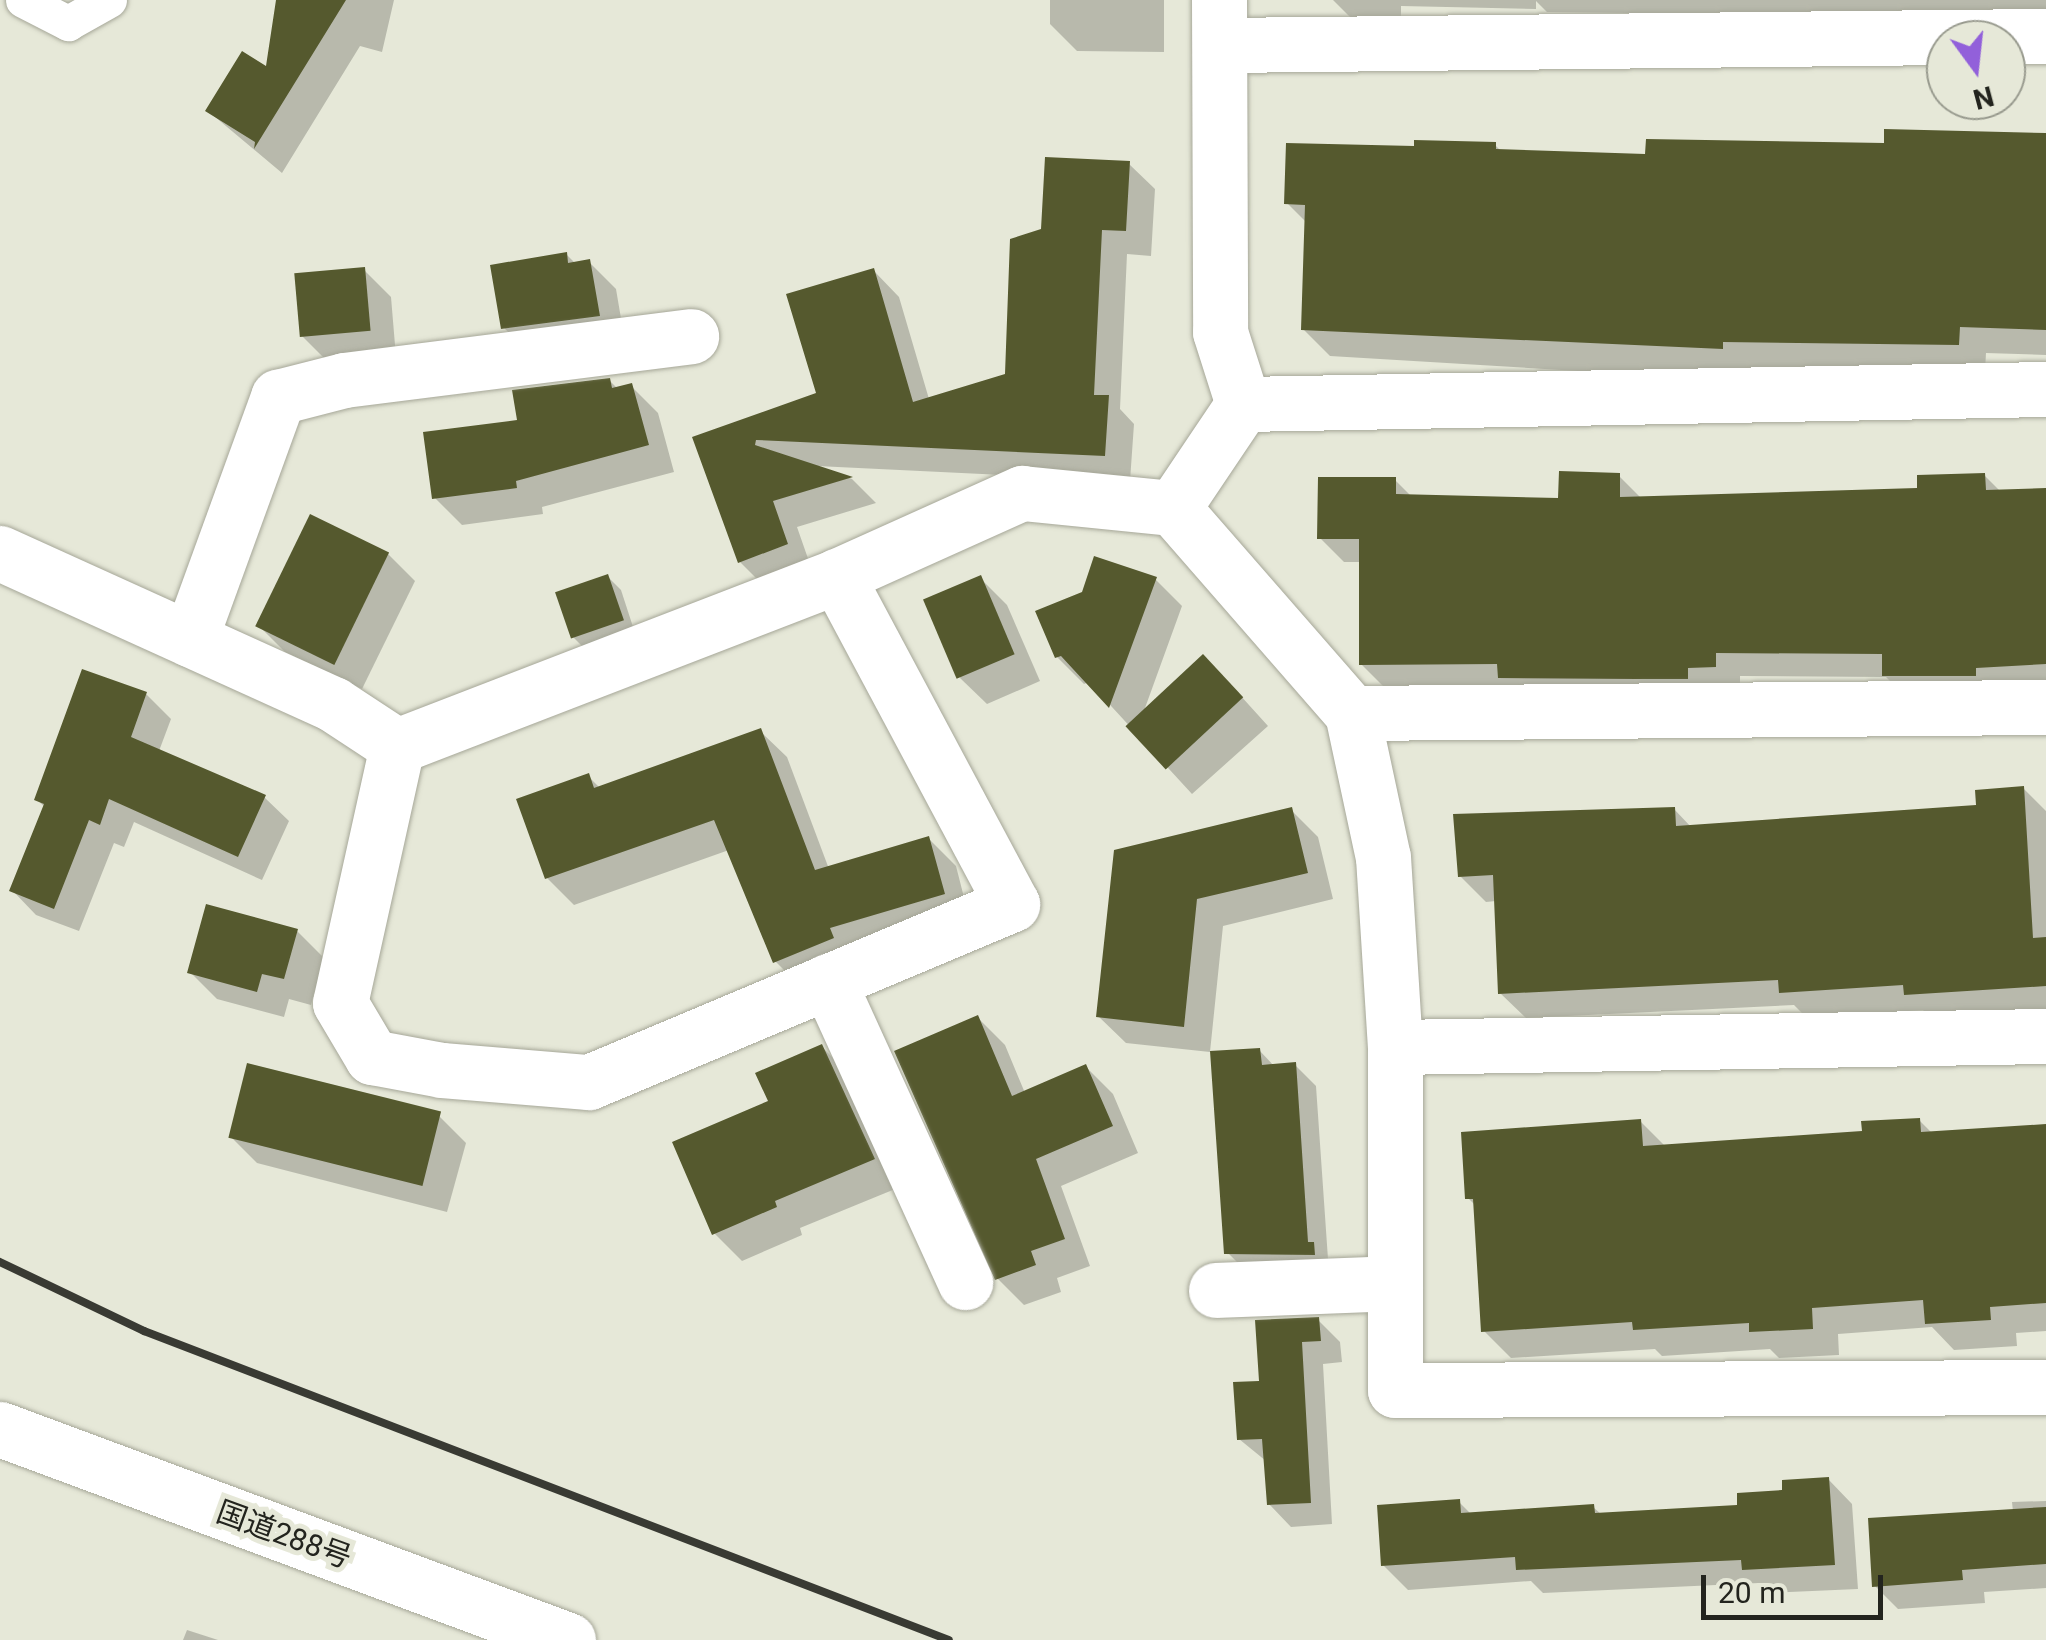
<!DOCTYPE html>
<meta charset="utf-8">
<style>
body{margin:0}
#map{position:relative;width:2046px;height:1640px;overflow:hidden;background:#e6e8d8;font-family:Roboto,"Noto Sans JP",sans-serif}
div>[style]{position:absolute}
.shadow>*{inset:0;background:#0003}
.building>*{inset:0;background:#55592e;transform-origin:0 0}
.roads{filter:drop-shadow(0 0 2px #a6a798) drop-shadow(0 0 2px #a6a798)}
.service>*{height:35px;margin:-17.5px;padding:0 17.5px;transform-origin:17.5px;border-radius:17.5px;background:#fff}
.minor>*{height:55px;margin:-27.5px;padding:0 27.5px;transform-origin:27.5px;border-radius:27.5px;background:#fff}
.trunk>*{height:55px;margin:-27.5px;padding:0 27.5px;transform-origin:27.5px;border-radius:27.5px;background:#fff}
.rail>*{height:8px;margin:-4px;padding:0 4px;transform-origin:4px;border-radius:4px;background:#393a33}
span{translate:-50% -50%;white-space:nowrap;text-align:center;line-height:1.15;-webkit-text-stroke:10px #e6e8d8;paint-order:stroke}
.street-label{font-size:30px;color:#23241e}
.north{position:absolute;left:1926px;top:20px;width:100px;height:100px;box-sizing:border-box;background:#e6e8d8;border:2px solid #989a8e;border-radius:50%;rotate:165deg;font-size:28px;font-weight:700;line-height:40px;text-align:center;color:#23241e}
.north::after{content:'';display:block;margin:auto;width:35px;height:45px;background:#9260da;clip-path:polygon(50% 0,100% 100%,50% 72%,0 100%)}
.scale{position:absolute;left:1701px;top:1575px;width:182px;height:45px;box-sizing:border-box;border:5px solid #23241e;border-top:0;padding-left:12px;font-size:30px;line-height:35px;white-space:nowrap;color:#23241e;-webkit-text-stroke:8px #e6e8d8;paint-order:stroke}
</style>
<div id="map">
<div class="shadow">
<div style="clip-path:polygon(278px 0,394px 0,382px 52px,360px 46px,282px 173px,208px 111px,268px 70px)"></div>
<div style="clip-path:polygon(1050px 0,1164px 0,1164px 52px,1077px 51px,1050px 24px)"></div>
<div style="clip-path:polygon(1333px 0,2046px 0,2046px 18px,1547px 12px,1536px 1px,1536px 9px,1401px 6px,1401px 18px,1350px 17px)"></div>
<div style="clip-path:polygon(2046px 136px,2046px 355px,1986px 353px,1985px 371px,1578px 371px,1330px 356px,1303px 329px,1307px 223px,1287px 203px,1416px 149px,1495px 145px,1502px 152px,1648px 156px)"></div>
<div style="clip-path:polygon(1129px 164px,1155px 189px,1151px 256px,1127px 254px,1120px 409px,1134px 424px,1130px 481px,817px 466px,852px 479px,876px 503px,797px 527px,812px 570px,765px 587px,740px 562px,695px 438px,819px 395px,874px 271px,899px 297px,929px 399px,1007px 376px,1043px 231px)"></div>
<div style="clip-path:polygon(566px 254px,576px 264px,589px 262px,616px 289px,625px 342px,531px 354px,503px 327px)"></div>
<div style="clip-path:polygon(364px 270px,391px 297px,396px 357px,329px 363px,302px 336px)"></div>
<div style="clip-path:polygon(609px 380px,618px 389px,631px 386px,658px 413px,674px 472px,542px 507px,543px 514px,462px 525px,435px 498px,520px 423px)"></div>
<div style="clip-path:polygon(1984px 475px,2002px 493px,2046px 492px,2046px 689px,1909px 700px,1886px 677px,1740px 676px,1740px 691px,1386px 689px,1361px 664px,1361px 562px,1344px 562px,1320px 538px,1395px 480px,1412px 497px,1561px 501px,1619px 476px,1642px 499px,1920px 490px)"></div>
<div style="clip-path:polygon(388px 554px,415px 581px,362px 689px,285px 652px,258px 625px)"></div>
<div style="clip-path:polygon(608px 577px,621px 590px,635px 633px,586px 650px,573px 637px)"></div>
<div style="clip-path:polygon(980px 578px,1007px 605px,1040px 681px,987px 704px,960px 678px)"></div>
<div style="clip-path:polygon(1155px 579px,1182px 606px,1145px 708px,1230px 684px,1268px 726px,1192px 794px,1089px 682px,1084px 684px,1057px 657px)"></div>
<div style="clip-path:polygon(146px 694px,171px 719px,159px 751px,264px 797px,289px 821px,262px 880px,134px 822px,124px 847px,114px 843px,79px 931px,36px 915px,12px 890px,45px 807px,37px 800px)"></div>
<div style="clip-path:polygon(760px 731px,787px 757px,829px 869px,929px 839px,956px 866px,970px 921px,802px 988px,775px 961px,729px 850px,574px 905px,547px 878px,588px 776px,600px 788px)"></div>
<div style="clip-path:polygon(2023px 788px,2046px 811px,2046px 1014px,1932px 1020px,1923px 1010px,1807px 1018px,1794px 1005px,1526px 1018px,1500px 993px,1496px 901px,1486px 902px,1460px 876px,1674px 809px,1692px 828px,1978px 808px)"></div>
<div style="clip-path:polygon(1291px 810px,1318px 837px,1333px 899px,1223px 926px,1210px 1052px,1126px 1043px,1098px 1016px,1116px 852px)"></div>
<div style="clip-path:polygon(297px 931px,324px 958px,311px 1005px,289px 999px,284px 1017px,217px 999px,190px 972px)"></div>
<div style="clip-path:polygon(978px 1018px,1005px 1045px,1025px 1093px,1086px 1067px,1113px 1094px,1138px 1153px,1061px 1186px,1090px 1266px,1057px 1278px,1061px 1292px,1024px 1305px,997px 1278px)"></div>
<div style="clip-path:polygon(822px 1047px,849px 1074px,900px 1187px,800px 1228px,802px 1235px,742px 1261px,715px 1234px,771px 1102px)"></div>
<div style="clip-path:polygon(1259px 1050px,1275px 1067px,1295px 1065px,1316px 1086px,1328px 1259px,1248px 1273px,1227px 1252px)"></div>
<div style="clip-path:polygon(439px 1116px,466px 1143px,447px 1212px,257px 1163px,230px 1136px)"></div>
<div style="clip-path:polygon(1919px 1120px,1933px 1134px,2046px 1127px,2046px 1331px,2016px 1333px,2017px 1346px,1954px 1350px,1932px 1327px,1838px 1334px,1839px 1355px,1779px 1358px,1770px 1349px,1662px 1356px,1655px 1349px,1511px 1358px,1484px 1331px,1476px 1206px,1468px 1198px,1640px 1121px,1666px 1147px,1865px 1133px)"></div>
<div style="clip-path:polygon(1318px 1320px,1340px 1342px,1342px 1362px,1323px 1364px,1332px 1524px,1291px 1527px,1269px 1504px,1266px 1461px,1239px 1439px,1261px 1383px)"></div>
<div style="clip-path:polygon(1828px 1479px,1852px 1504px,1858px 1589px,1768px 1593px,1759px 1583px,1543px 1593px,1531px 1581px,1408px 1590px,1383px 1565px,1459px 1502px,1472px 1515px,1593px 1507px,1602px 1515px,1740px 1507px)"></div>
<div style="clip-path:polygon(2046px 1501px,2046px 1588px,1984px 1592px,1985px 1603px,1898px 1609px,1875px 1586px,2013px 1512px,2012px 1502px)"></div>
<div style="clip-path:polygon(187px 1630px,218px 1640px,183px 1640px)"></div>
</div>
<div class="building">
<div style="clip-path:polygon(276px 0,346px 0,254px 149px,255px 142px,205px 111px,242px 51px,266px 66px)"></div>
<div style="clip-path:polygon(1884px 129px,2046px 133px,2046px 330px,1960px 327px,1959px 345px,1723px 342px,1723px 349px,1301px 330px,1305px 205px,1284px 204px,1286px 143px,1414px 146px,1414px 140px,1496px 142px,1496px 149px,1645px 154px,1646px 139px,1884px 143px)"></div>
<div style="clip-path:polygon(1045px 157px,1130px 161px,1126px 231px,1102px 230px,1094px 395px,1109px 395px,1105px 456px,756px 440px,755px 445px,853px 477px,773px 501px,788px 544px,738px 563px,692px 437px,816px 393px,786px 294px,874px 268px,913px 402px,1005px 374px,1010px 239px,1041px 229px)"></div>
<div style="clip-path:polygon(567px 252px,568px 263px,590px 259px,600px 316px,501px 329px,490px 265px)"></div>
<div style="left:365px;top:267px;width:64px;height:71px;rotate:85deg"></div>
<div style="clip-path:polygon(610px 378px,612px 388px,632px 383px,649px 445px,516px 481px,517px 488px,432px 499px,423px 432px,517px 420px,512px 390px)"></div>
<div style="clip-path:polygon(1559px 471px,1620px 473px,1620px 497px,1917px 488px,1917px 475px,1985px 473px,1986px 490px,2046px 488px,2046px 664px,1976px 668px,1976px 676px,1882px 676px,1882px 654px,1716px 653px,1716px 667px,1688px 668px,1688px 679px,1637px 679px,1498px 678px,1497px 664px,1359px 665px,1359px 539px,1317px 539px,1318px 477px,1396px 477px,1396px 494px,1558px 498px)"></div>
<div style="left:310px;top:514px;width:88px;height:125px;rotate:26deg"></div>
<div style="clip-path:polygon(1094px 556px,1157px 577px,1109px 708px,1061px 656px,1055px 658px,1035px 611px,1082px 592px)"></div>
<div style="left:608px;top:574px;width:49px;height:56px;rotate:71deg"></div>
<div style="left:981px;top:575px;width:86px;height:63px;rotate:67deg"></div>
<div style="left:1203px;top:654px;width:59px;height:106px;rotate:47deg"></div>
<div style="clip-path:polygon(82px 669px,147px 692px,131px 737px,266px 795px,238px 857px,109px 799px,100px 825px,89px 820px,54px 909px,9px 891px,44px 804px,34px 800px)"></div>
<div style="clip-path:polygon(761px 728px,815px 870px,929px 836px,945px 894px,830px 928px,834px 938px,773px 963px,714px 820px,545px 879px,516px 799px,589px 773px,594px 788px)"></div>
<div style="clip-path:polygon(2024px 786px,2033px 938px,2046px 937px,2046px 986px,1904px 995px,1903px 985px,1779px 993px,1778px 980px,1498px 994px,1493px 875px,1458px 877px,1453px 814px,1675px 807px,1676px 826px,1976px 805px,1975px 790px)"></div>
<div style="clip-path:polygon(1292px 807px,1308px 873px,1197px 899px,1184px 1027px,1096px 1017px,1114px 850px)"></div>
<div style="clip-path:polygon(206px 904px,298px 929px,284px 979px,262px 974px,257px 992px,187px 973px)"></div>
<div style="clip-path:polygon(978px 1015px,1012px 1096px,1086px 1064px,1113px 1126px,1036px 1159px,1065px 1239px,1031px 1251px,1036px 1265px,995px 1280px,894px 1051px)"></div>
<div style="clip-path:polygon(822px 1044px,875px 1159px,775px 1201px,777px 1207px,712px 1235px,672px 1142px,768px 1101px,755px 1073px)"></div>
<div style="clip-path:polygon(1260px 1048px,1262px 1065px,1296px 1062px,1308px 1242px,1314px 1242px,1315px 1255px,1224px 1254px,1210px 1051px)"></div>
<div style="left:247px;top:1063px;width:200px;height:77px;rotate:14deg"></div>
<div style="clip-path:polygon(1920px 1118px,1921px 1132px,2046px 1124px,2046px 1303px,1990px 1307px,1991px 1320px,1925px 1324px,1923px 1300px,1812px 1308px,1813px 1329px,1749px 1332px,1749px 1323px,1633px 1330px,1632px 1322px,1481px 1332px,1473px 1199px,1465px 1199px,1461px 1132px,1641px 1119px,1643px 1146px,1862px 1131px,1861px 1121px)"></div>
<div style="clip-path:polygon(1319px 1317px,1321px 1341px,1302px 1342px,1311px 1503px,1267px 1505px,1262px 1439px,1237px 1440px,1233px 1382px,1259px 1381px,1255px 1320px)"></div>
<div style="clip-path:polygon(1829px 1477px,1835px 1565px,1742px 1570px,1741px 1560px,1516px 1570px,1515px 1557px,1381px 1566px,1377px 1505px,1460px 1499px,1461px 1513px,1594px 1504px,1595px 1513px,1737px 1505px,1737px 1493px,1782px 1490px,1782px 1480px)"></div>
<div style="clip-path:polygon(2046px 1507px,2046px 1564px,1962px 1570px,1963px 1580px,1872px 1587px,1868px 1518px)"></div>
</div>
<div class="roads">
<div class="service">
<div style="left:23px;top:0;width:51px;rotate:27.1deg"></div>
<div style="left:68px;top:23px;width:47px;rotate:-29.3deg"></div>
</div>
<div class="minor">
<div style="left:1219px;top:0;width:332px;rotate:89.8deg"></div>
<div style="left:1220px;top:332px;width:76px;rotate:72.3deg"></div>
<div style="left:1243px;top:404px;width:125px;rotate:123.9deg"></div>
<div style="left:1173px;top:508px;width:272px;rotate:48.9deg"></div>
<div style="left:1352px;top:713px;width:147px;rotate:77.9deg"></div>
<div style="left:1383px;top:857px;width:190px;rotate:86.4deg"></div>
<div style="left:1395px;top:1047px;width:343px;rotate:90deg"></div>
<div style="left:1395px;top:1390px;width:651px;rotate:-0.26deg"></div>
<div style="left:1221px;top:45px;width:825px;rotate:-0.63deg"></div>
<div style="left:1243px;top:404px;width:803px;rotate:-1.07deg"></div>
<div style="left:0;top:553px;width:366px;rotate:24.4deg"></div>
<div style="left:333px;top:704px;width:77px;rotate:33.3deg"></div>
<div style="left:397px;top:746px;width:472px;rotate:-21.1deg"></div>
<div style="left:837px;top:576px;width:203px;rotate:-24.2deg"></div>
<div style="left:1022px;top:493px;width:152px;rotate:5.7deg"></div>
<div style="left:190px;top:639px;width:258px;rotate:-70deg"></div>
<div style="left:278px;top:397px;width:68px;rotate:-14.4deg"></div>
<div style="left:344px;top:380px;width:350px;rotate:-7.2deg"></div>
<div style="left:1352px;top:713px;width:694px;rotate:-0.5deg"></div>
<div style="left:397px;top:746px;width:263px;rotate:102.5deg"></div>
<div style="left:340px;top:1003px;width:63px;rotate:59.3deg"></div>
<div style="left:372px;top:1057px;width:71px;rotate:10.5deg"></div>
<div style="left:442px;top:1070px;width:147px;rotate:4.7deg"></div>
<div style="left:589px;top:1082px;width:459px;rotate:-22.8deg"></div>
<div style="left:1012px;top:904px;width:372px;rotate:-118.1deg"></div>
<div style="left:828px;top:981px;width:331px;rotate:65.5deg"></div>
<div style="left:1395px;top:1047px;width:651px;rotate:-0.97deg"></div>
<div style="left:1216px;top:1290px;width:179px;rotate:-2.2deg"></div>
</div>
<div class="trunk">
<div style="left:0;top:1429px;width:606px;rotate:20.38deg"></div>
</div>
</div>
<div class="rail">
<div style="left:0;top:1262px;width:160px;rotate:25.6deg"></div>
<div style="left:144px;top:1331px;width:862px;rotate:21deg"></div>
</div>
<div class="street-label">
<span style="left:284px;top:1535px;rotate:20deg">国道288号</span>
</div>
<div class="north">N</div>
<div class="scale">20 m</div>
</div>
